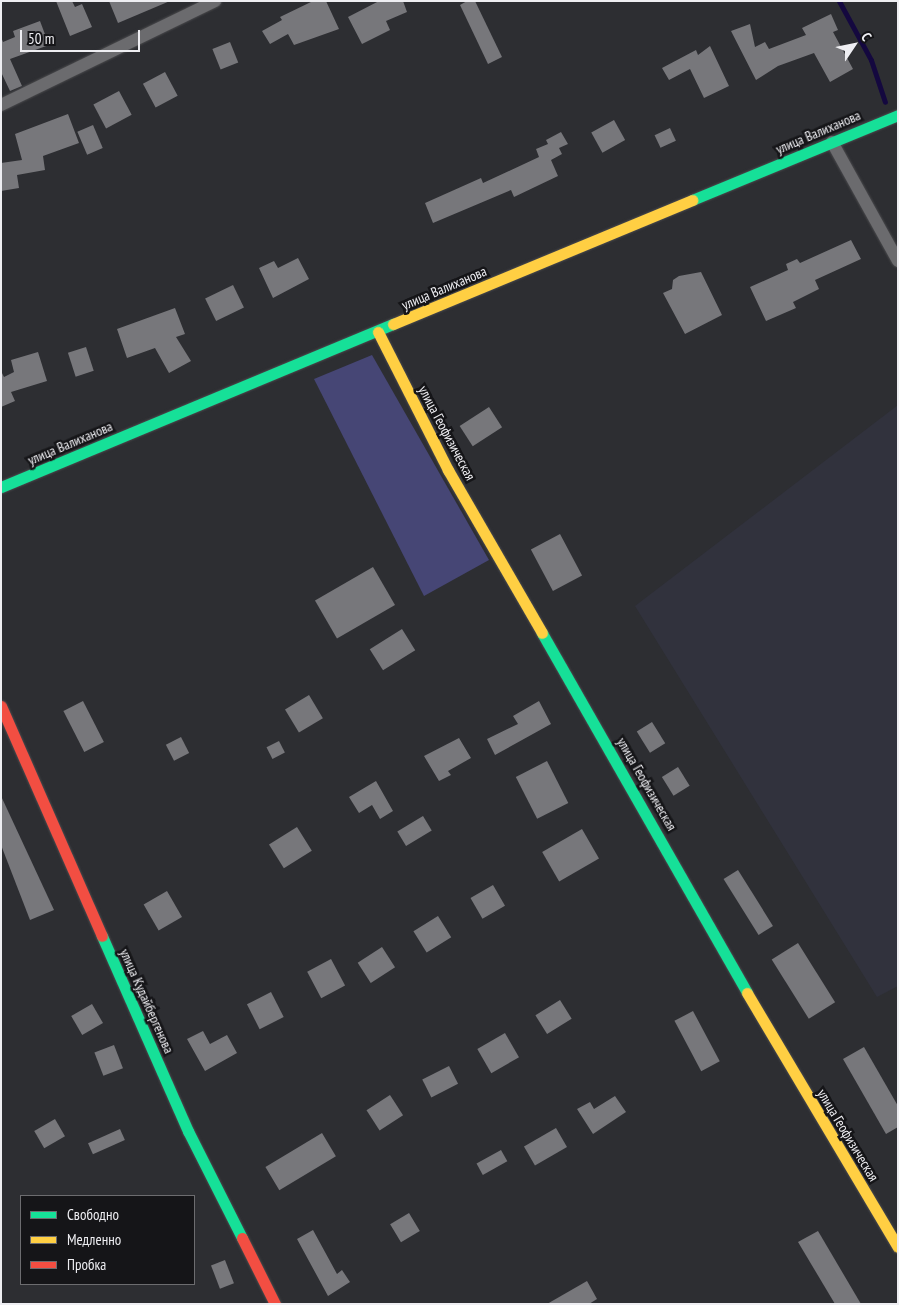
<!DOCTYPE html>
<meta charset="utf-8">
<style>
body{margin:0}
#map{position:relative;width:899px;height:1305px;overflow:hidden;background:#2d2e32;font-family:"PT Sans Narrow",sans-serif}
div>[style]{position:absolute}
.built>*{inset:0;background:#31323d}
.green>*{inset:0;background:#464675}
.stream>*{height:5px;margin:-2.5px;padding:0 2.5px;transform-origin:2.5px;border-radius:2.5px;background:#14083f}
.building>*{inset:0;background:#77777b;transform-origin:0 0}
.roads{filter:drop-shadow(0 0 1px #4a4a4d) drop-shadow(0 0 1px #4a4a4d)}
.street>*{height:12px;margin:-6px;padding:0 6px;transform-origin:6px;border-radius:6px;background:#6b6b6e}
.fast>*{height:11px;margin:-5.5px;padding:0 5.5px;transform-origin:5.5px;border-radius:5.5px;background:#16e098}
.slow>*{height:11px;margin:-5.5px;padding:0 5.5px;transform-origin:5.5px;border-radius:5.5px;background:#ffcf43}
.jam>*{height:11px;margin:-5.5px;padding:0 5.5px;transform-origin:5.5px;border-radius:5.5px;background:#f24e42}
span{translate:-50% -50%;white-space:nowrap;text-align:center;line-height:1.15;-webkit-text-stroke:5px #151518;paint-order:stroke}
.street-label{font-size:14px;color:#eeeef2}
.frame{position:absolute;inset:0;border:2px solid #eeeef2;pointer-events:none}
.legend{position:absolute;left:20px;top:1195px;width:175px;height:90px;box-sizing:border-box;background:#151518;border:1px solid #6c6c6f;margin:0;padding:6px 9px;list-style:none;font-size:15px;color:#eeeef2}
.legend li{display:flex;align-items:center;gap:10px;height:25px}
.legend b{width:25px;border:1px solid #6c6c6f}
.north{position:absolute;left:829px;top:20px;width:50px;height:50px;-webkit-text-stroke:4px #151518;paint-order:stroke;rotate:56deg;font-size:14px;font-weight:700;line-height:20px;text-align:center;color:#eeeef2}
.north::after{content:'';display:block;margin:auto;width:18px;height:22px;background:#eeeef2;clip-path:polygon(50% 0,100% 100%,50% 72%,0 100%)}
.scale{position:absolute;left:20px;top:30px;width:120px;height:22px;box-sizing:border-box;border:2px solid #eeeef2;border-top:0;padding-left:6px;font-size:15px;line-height:18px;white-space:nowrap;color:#eeeef2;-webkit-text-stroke:4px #151518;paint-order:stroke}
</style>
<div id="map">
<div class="built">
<div style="clip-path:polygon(898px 405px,898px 986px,877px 997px,635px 606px)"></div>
</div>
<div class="green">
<div style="clip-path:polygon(372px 355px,489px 560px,424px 596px,314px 379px)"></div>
</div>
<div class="stream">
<div style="left:839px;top:1px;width:67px;rotate:61.5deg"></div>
<div style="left:871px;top:60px;width:44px;rotate:71.6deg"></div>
</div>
<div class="building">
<div style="clip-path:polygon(56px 1px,72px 1px,75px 7px,82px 4px,92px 27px,70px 36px)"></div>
<div style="clip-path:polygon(109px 1px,170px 1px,118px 23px)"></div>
<div style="clip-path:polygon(313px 1px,326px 1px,339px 29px,294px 45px,288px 34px,270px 44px,262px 31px,282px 20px,280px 17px)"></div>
<div style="clip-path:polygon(379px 1px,403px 1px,407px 12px,386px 21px,390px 30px,362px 44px,348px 17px)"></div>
<div style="clip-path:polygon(467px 1px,475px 1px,502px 57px,488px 64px,460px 5px)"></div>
<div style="clip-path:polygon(831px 14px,838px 30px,833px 32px,853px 69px,830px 82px,814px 53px,778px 66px,756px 80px,731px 31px,750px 24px,755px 47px,765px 42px,769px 49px,806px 35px,802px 28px)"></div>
<div style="clip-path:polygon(40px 21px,49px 45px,10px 59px,22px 86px,10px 91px,1px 72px,1px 37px,3px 42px,15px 37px,13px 31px)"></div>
<div style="left:230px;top:42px;width:22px;height:19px;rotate:68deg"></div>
<div style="clip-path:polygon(710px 46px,729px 86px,704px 98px,690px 69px,669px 80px,662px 68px,696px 50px,698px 55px)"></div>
<div style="left:165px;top:72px;width:27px;height:25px;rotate:62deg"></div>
<div style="left:119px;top:91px;width:27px;height:29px;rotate:62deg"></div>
<div style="clip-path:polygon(68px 114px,79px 143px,43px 156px,45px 170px,17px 175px,19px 188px,1px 191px,1px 163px,22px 160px,15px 134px)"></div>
<div style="left:614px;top:120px;width:23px;height:26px;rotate:61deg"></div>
<div style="left:93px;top:125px;width:25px;height:17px;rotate:67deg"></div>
<div style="left:670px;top:128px;width:14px;height:17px;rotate:65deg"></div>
<div style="clip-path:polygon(561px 132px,568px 144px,559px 148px,562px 154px,551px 160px,558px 176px,514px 197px,511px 190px,433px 223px,425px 203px,481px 178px,483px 183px,539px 157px,536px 149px,548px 144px,546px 140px)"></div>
<div style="clip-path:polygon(851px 240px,861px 259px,815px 280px,819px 289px,793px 302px,796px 308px,766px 321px,750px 287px,788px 270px,786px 264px,797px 259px,800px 263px)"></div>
<div style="clip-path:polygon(298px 258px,309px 279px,273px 298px,259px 268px,274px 261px,278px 268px)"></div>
<div style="clip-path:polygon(701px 272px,722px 315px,685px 334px,663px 293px,672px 289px,673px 280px,679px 276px)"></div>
<div style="left:233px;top:285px;width:25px;height:31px;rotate:64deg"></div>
<div style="clip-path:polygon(175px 308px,185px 334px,176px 337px,191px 361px,169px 373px,155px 348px,127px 358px,117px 329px)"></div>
<div style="left:86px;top:347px;width:25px;height:19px;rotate:72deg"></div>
<div style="clip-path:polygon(38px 352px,47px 381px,11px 392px,15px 401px,1px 407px,1px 371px,4px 377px,14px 372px,11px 360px)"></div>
<div style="left:489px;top:407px;width:24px;height:35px;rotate:57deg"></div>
<div style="left:560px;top:534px;width:47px;height:33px;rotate:62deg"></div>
<div style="left:373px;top:567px;width:44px;height:67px;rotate:60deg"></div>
<div style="left:402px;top:629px;width:25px;height:38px;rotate:58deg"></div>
<div style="left:309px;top:695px;width:27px;height:28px;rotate:59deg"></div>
<div style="left:83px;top:701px;width:46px;height:22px;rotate:63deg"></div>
<div style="clip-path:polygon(539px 701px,551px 724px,495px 755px,487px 739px,518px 724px,513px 716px)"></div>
<div style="left:652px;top:722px;width:25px;height:18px;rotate:58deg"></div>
<div style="left:181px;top:737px;width:18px;height:17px;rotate:63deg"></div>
<div style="clip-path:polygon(459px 738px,471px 758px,448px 771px,451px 775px,439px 781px,424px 756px)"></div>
<div style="left:279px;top:741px;width:13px;height:14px;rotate:63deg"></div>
<div style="left:547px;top:761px;width:47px;height:35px;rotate:63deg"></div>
<div style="left:678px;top:767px;width:22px;height:19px;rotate:58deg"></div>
<div style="clip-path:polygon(376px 781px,393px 811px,380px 819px,372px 805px,359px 813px,349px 797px)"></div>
<div style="clip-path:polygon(1px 796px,54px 910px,30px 920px,1px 845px)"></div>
<div style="left:423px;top:816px;width:17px;height:30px;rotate:59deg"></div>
<div style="left:297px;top:827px;width:28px;height:33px;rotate:58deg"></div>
<div style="left:582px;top:829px;width:34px;height:46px;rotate:60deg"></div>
<div style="left:738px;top:870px;width:66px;height:17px;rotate:58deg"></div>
<div style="left:493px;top:885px;width:24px;height:26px;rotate:60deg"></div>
<div style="left:167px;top:891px;width:30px;height:27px;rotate:60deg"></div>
<div style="left:438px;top:916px;width:25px;height:29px;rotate:58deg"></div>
<div style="left:798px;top:943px;width:70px;height:31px;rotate:58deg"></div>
<div style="left:382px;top:947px;width:24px;height:29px;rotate:57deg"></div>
<div style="left:331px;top:959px;width:30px;height:27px;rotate:62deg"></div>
<div style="left:271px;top:992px;width:28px;height:27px;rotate:63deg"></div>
<div style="left:560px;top:1000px;width:22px;height:29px;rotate:58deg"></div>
<div style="left:92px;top:1004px;width:22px;height:24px;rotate:60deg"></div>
<div style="left:693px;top:1011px;width:57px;height:21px;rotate:62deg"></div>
<div style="clip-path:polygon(203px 1031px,210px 1044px,227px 1035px,237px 1053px,205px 1071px,187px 1039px)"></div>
<div style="left:505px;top:1033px;width:28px;height:32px;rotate:60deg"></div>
<div style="left:114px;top:1045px;width:25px;height:21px;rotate:69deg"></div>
<div style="clip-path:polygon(864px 1047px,898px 1106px,898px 1127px,886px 1134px,843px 1059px)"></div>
<div style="left:449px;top:1066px;width:20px;height:30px;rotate:63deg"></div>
<div style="left:390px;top:1095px;width:24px;height:28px;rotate:57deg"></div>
<div style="clip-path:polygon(615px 1096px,626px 1112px,593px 1134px,577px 1109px,590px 1102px,594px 1109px)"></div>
<div style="left:55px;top:1119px;width:20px;height:24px;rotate:60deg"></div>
<div style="left:556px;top:1128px;width:22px;height:37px;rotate:60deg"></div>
<div style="left:120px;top:1129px;width:12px;height:35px;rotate:66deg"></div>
<div style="left:322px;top:1133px;width:27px;height:66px;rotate:59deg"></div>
<div style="left:501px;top:1150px;width:13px;height:28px;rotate:61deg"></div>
<div style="left:409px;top:1213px;width:21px;height:22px;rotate:59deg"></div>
<div style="clip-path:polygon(313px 1230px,337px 1274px,342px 1270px,350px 1282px,328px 1296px,297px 1239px)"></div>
<div style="clip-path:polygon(818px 1231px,861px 1304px,835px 1304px,798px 1242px)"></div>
<div style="left:225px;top:1260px;width:25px;height:15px;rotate:69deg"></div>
<div style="clip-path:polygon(587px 1281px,597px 1299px,589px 1304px,547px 1304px)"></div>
</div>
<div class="roads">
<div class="street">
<div style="left:1px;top:105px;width:238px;rotate:-25.9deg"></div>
<div style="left:832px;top:142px;width:136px;rotate:61deg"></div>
</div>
<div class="fast">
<div style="left:692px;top:200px;width:223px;rotate:-22.4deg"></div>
<div style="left:1px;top:487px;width:425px;rotate:-22.6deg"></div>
<div style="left:542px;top:633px;width:414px;rotate:60.3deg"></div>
<div style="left:102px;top:936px;width:213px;rotate:66.2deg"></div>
<div style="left:188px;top:1131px;width:120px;rotate:63.2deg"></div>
</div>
<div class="slow">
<div style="left:393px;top:324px;width:324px;rotate:-22.5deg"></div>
<div style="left:378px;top:332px;width:155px;rotate:63.1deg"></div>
<div style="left:448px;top:470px;width:188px;rotate:60deg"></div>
<div style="left:747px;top:993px;width:295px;rotate:59.3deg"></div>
</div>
<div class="jam">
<div style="left:1px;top:706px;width:251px;rotate:66.3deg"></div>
<div style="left:242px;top:1238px;width:74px;rotate:63.4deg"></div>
</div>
</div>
<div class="street-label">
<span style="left:818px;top:132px;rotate:-23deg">улица Валиханова</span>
<span style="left:444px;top:288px;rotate:-23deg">улица Валиханова</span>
<span style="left:447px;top:433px;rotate:62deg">улица Геофизическая</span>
<span style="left:70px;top:443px;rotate:-23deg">улица Валиханова</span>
<span style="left:647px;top:784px;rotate:60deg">улица Геофизическая</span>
<span style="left:147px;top:1001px;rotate:66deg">улица Кудайбергенова</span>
<span style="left:848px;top:1135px;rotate:59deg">улица Геофизическая</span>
</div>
<div class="frame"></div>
<ul class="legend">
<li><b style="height:6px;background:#16e098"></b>Свободно</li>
<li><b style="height:6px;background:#ffcf43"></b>Медленно</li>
<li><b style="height:6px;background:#f24e42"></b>Пробка</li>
</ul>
<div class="north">С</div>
<div class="scale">50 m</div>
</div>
